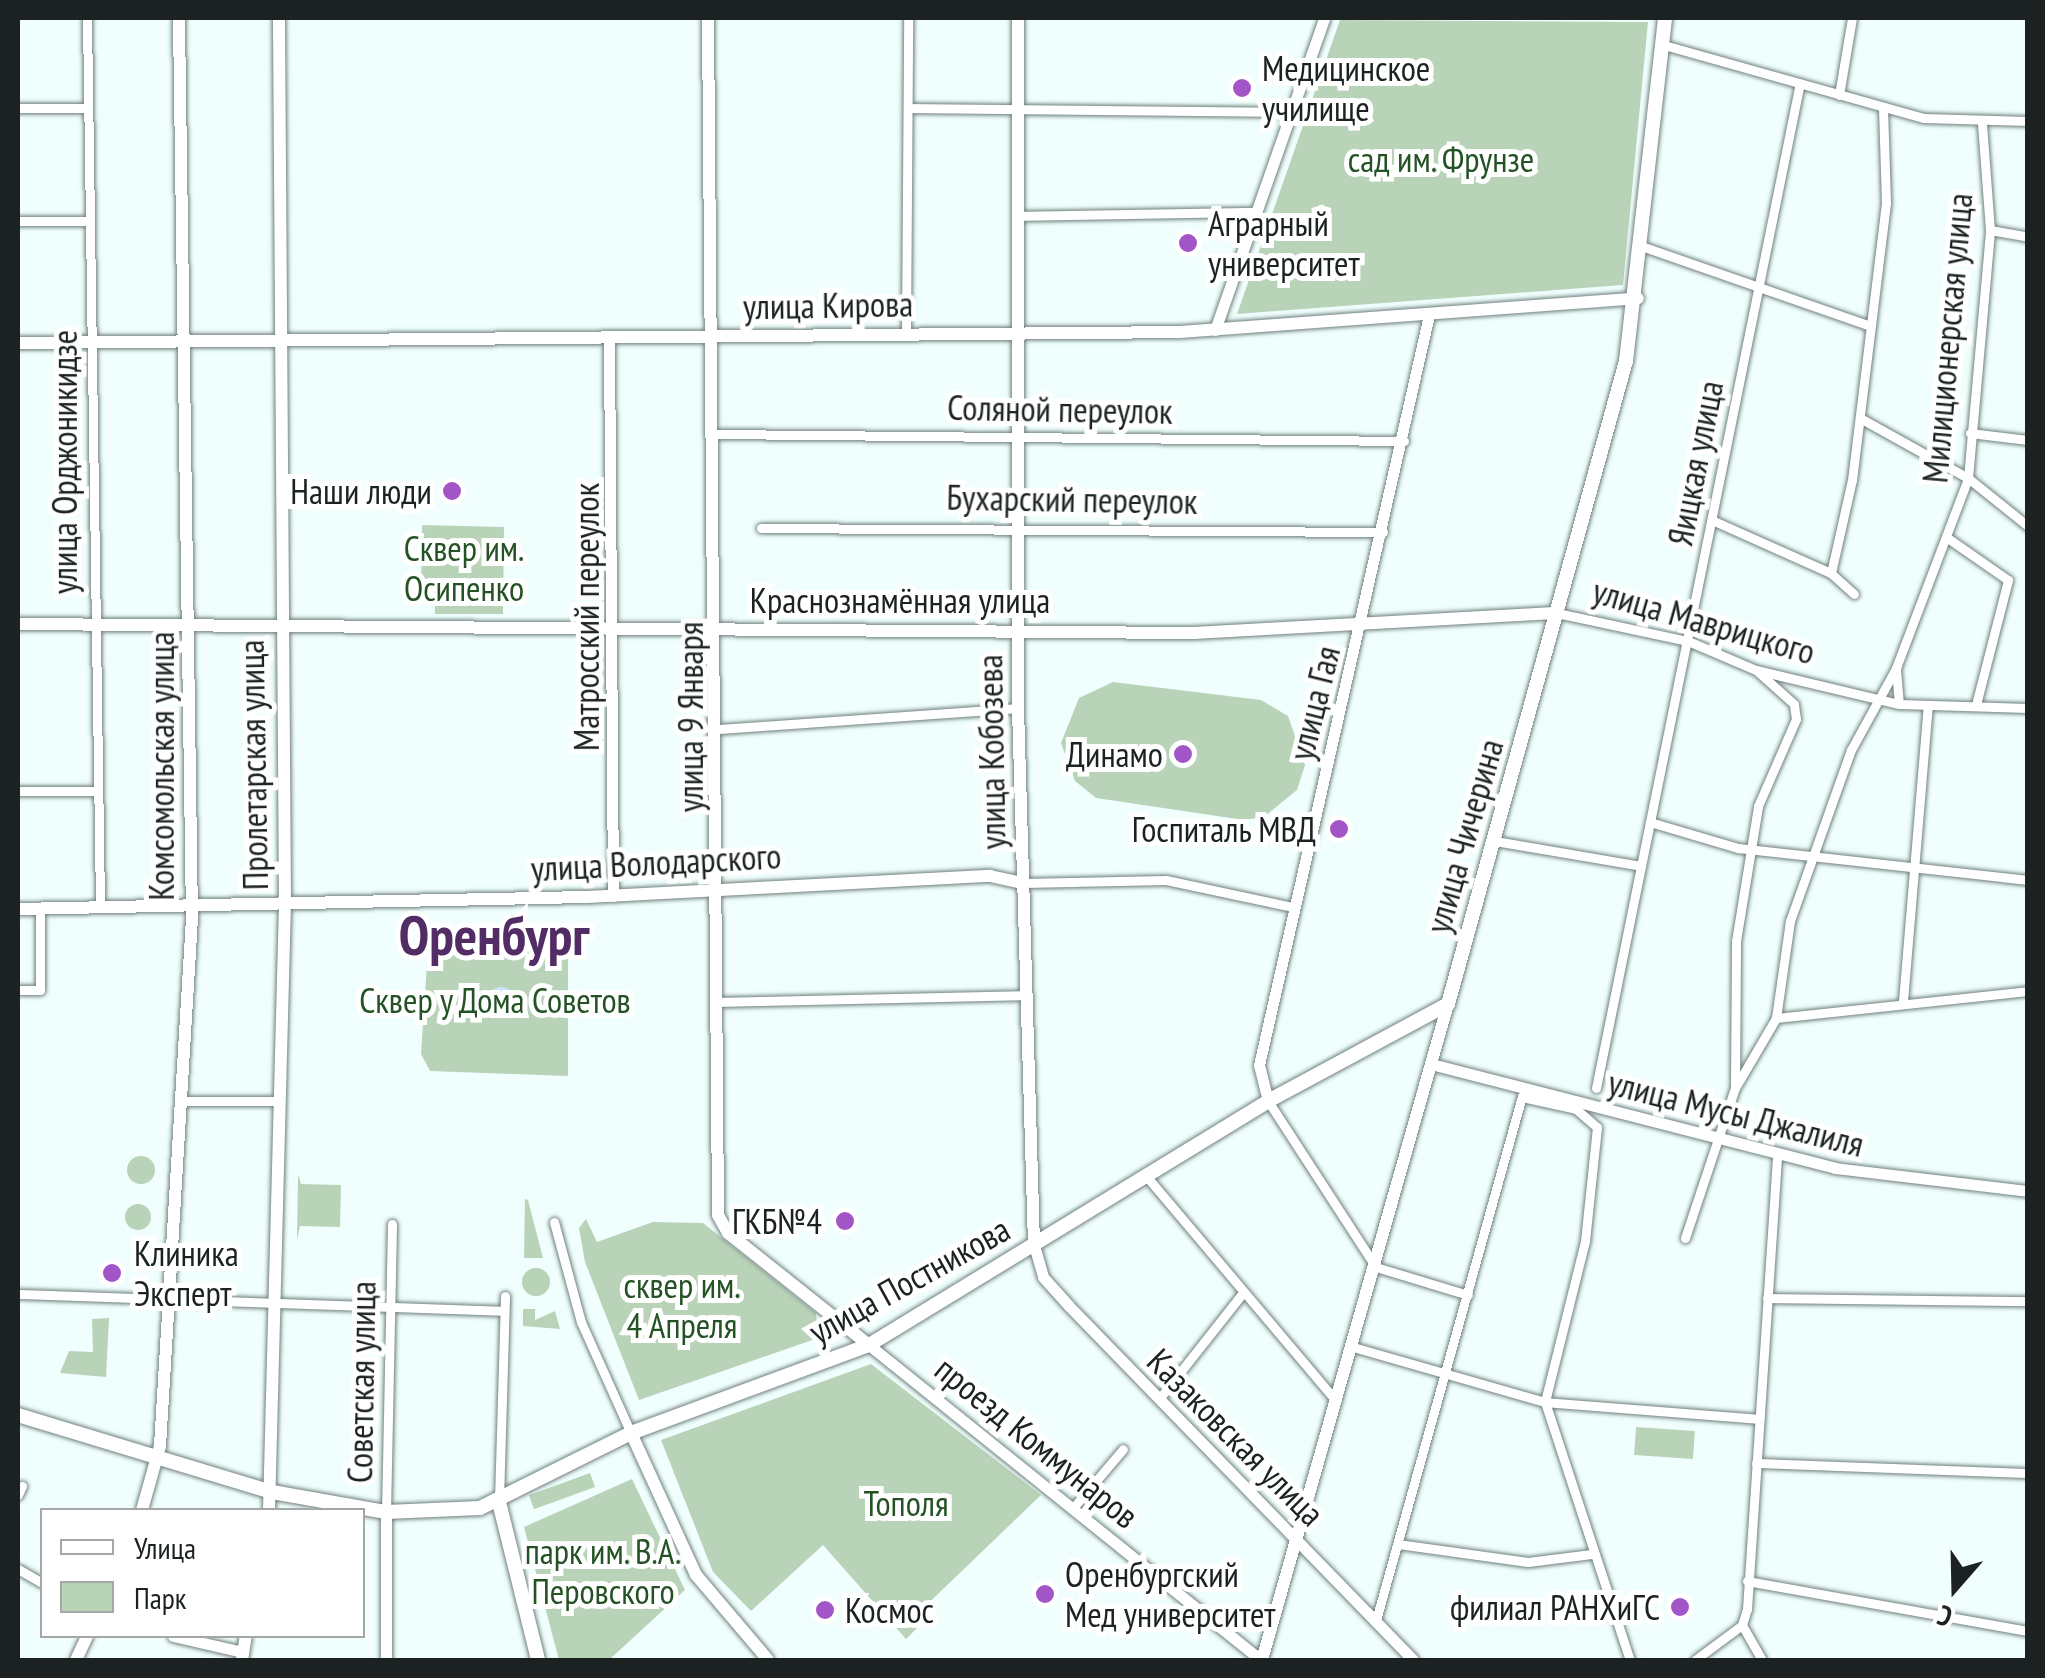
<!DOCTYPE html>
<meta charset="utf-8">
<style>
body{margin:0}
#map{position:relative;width:2045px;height:1678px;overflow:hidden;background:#f0fffe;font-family:"PT Sans Narrow",sans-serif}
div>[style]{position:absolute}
.green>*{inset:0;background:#b9d3b8;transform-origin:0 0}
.round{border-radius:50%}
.water>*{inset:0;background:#c6e6fe}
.roads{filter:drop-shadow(0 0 2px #70807f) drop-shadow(0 0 2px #70807f)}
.minor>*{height:9px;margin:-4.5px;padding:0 4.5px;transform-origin:4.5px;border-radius:4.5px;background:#fff}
.tertiary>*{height:11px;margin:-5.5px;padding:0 5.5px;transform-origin:5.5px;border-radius:5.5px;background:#fff}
.secondary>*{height:12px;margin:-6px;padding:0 6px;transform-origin:6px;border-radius:6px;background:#fff}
.primary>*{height:14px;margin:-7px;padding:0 7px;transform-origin:7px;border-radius:7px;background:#fff}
.dots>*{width:28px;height:28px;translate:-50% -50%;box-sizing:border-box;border:5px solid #fff;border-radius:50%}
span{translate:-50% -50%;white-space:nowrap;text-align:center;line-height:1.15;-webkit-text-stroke:10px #fff;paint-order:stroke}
.poi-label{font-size:35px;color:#1c2222}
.left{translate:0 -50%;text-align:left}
.right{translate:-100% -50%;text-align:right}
.park-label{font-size:35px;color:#245225}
.street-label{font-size:35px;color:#1c2222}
.town-label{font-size:55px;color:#522c64;font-weight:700}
.frame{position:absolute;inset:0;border:20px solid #1c2222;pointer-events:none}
.legend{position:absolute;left:40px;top:1508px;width:325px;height:130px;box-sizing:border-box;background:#fff;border:2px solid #a4a7a7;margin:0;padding:12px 18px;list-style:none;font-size:30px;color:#1c2222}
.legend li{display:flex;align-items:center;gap:20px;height:50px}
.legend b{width:50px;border:2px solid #a4a7a7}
.north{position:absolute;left:1905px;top:1538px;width:100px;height:100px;-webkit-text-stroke:8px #fff;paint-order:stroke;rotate:200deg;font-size:28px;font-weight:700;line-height:40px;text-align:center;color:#1c2222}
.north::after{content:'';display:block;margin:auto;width:35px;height:45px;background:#1c2222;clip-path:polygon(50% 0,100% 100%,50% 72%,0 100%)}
</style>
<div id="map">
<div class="green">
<div style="clip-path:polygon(1340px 20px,1648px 22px,1623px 285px,1237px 314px)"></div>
<div style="clip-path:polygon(422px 525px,504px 527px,503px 614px,435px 614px,435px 596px,421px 596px)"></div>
<div style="clip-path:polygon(1113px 682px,1261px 700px,1288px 716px,1305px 765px,1297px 790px,1264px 817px,1244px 820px,1096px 798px,1075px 781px,1061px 743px,1079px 698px)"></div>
<div style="clip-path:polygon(568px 925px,568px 1076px,430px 1071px,421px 1054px,429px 934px)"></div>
<div class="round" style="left:127px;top:1156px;width:28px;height:28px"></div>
<div style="clip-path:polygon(298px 1174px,301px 1184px,341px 1185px,340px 1227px,300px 1226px,297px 1240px)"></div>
<div style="clip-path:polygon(525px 1199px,528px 1200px,543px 1258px,524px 1258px)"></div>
<div class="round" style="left:125px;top:1204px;width:26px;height:26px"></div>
<div style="clip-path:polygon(586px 1219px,597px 1242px,653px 1222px,703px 1223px,816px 1313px,818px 1338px,639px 1400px,585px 1262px,579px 1228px)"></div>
<div class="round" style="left:522px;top:1268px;width:28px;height:28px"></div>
<div style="clip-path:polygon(523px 1309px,535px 1309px,535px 1320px,555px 1311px,560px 1329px,523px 1326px)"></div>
<div style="clip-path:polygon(109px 1318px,106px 1377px,60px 1373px,69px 1351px,93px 1352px,92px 1319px)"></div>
<div style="clip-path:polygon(871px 1364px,1041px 1495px,914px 1617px,920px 1625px,906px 1639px,823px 1545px,751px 1611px,713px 1572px,661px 1440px)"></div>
<div style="left:1636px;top:1427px;width:59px;height:28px;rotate:4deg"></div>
<div style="left:590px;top:1473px;width:15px;height:65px;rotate:70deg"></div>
<div style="clip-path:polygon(632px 1479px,685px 1590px,609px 1660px,559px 1660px,524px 1527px)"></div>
</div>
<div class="water">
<div class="round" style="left:488px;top:987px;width:26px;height:26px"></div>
</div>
<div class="roads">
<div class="minor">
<div style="left:87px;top:18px;width:889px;rotate:89.16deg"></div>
<div style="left:1664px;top:45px;width:270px;rotate:15.7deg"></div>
<div style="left:1924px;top:118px;width:104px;rotate:1.7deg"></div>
<div style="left:1839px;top:95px;width:78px;rotate:-80.4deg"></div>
<div style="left:18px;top:108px;width:66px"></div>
<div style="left:909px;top:108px;width:381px;rotate:0.6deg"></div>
<div style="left:1017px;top:216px;width:238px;rotate:-1deg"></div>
<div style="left:18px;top:221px;width:71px"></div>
<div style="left:1990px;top:230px;width:39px;rotate:10deg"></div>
<div style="left:1644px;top:247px;width:240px;rotate:19.2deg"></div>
<div style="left:906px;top:334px;width:316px;rotate:-89.6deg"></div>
<div style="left:1860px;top:418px;width:124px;rotate:29.1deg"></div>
<div style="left:1968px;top:478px;width:77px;rotate:38.7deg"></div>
<div style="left:1970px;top:433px;width:58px;rotate:6.9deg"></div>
<div style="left:716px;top:434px;width:688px;rotate:0.58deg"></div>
<div style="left:1714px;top:521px;width:128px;rotate:24deg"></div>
<div style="left:761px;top:528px;width:622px;rotate:0.37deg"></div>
<div style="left:1949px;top:539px;width:72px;rotate:34.8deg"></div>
<div style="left:2008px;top:580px;width:129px;rotate:104.4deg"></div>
<div style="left:1854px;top:594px;width:31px;rotate:-138deg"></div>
<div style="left:1831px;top:573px;width:95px;rotate:-77.3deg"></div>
<div style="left:1852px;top:480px;width:279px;rotate:-83deg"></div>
<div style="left:1886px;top:203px;width:94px;rotate:-91.8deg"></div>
<div style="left:1557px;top:613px;width:134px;rotate:12.1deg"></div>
<div style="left:1688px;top:641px;width:74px;rotate:23.1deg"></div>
<div style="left:1756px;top:670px;width:147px;rotate:13.4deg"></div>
<div style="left:1899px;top:704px;width:129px;rotate:1.8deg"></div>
<div style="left:1896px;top:670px;width:34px;rotate:85deg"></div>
<div style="left:720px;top:729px;width:299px;rotate:-4deg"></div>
<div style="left:18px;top:791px;width:80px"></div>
<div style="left:1650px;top:822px;width:92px;rotate:16.5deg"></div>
<div style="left:1738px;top:848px;width:292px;rotate:6.3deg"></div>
<div style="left:1495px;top:841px;width:148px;rotate:9.7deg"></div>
<div style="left:1024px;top:883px;width:142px;rotate:-1.2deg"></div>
<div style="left:1166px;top:880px;width:130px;rotate:12deg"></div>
<div style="left:18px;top:990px;width:22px"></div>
<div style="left:40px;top:990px;width:82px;rotate:-90deg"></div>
<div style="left:1903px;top:1001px;width:296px;rotate:-85.2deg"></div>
<div style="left:720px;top:1002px;width:307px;rotate:-1.3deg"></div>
<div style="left:1776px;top:1018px;width:253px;rotate:-6.1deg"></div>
<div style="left:1596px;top:1088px;width:1025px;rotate:-78.53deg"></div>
<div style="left:1735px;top:1088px;width:81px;rotate:-59.6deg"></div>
<div style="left:1776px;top:1018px;width:98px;rotate:-81.8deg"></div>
<div style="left:1790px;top:921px;width:182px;rotate:-70.4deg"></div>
<div style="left:1851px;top:750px;width:94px;rotate:-61.2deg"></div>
<div style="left:1896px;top:668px;width:203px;rotate:-69.2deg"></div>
<div style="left:1968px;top:478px;width:249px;rotate:-84.9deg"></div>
<div style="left:1990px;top:230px;width:107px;rotate:-94.3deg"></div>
<div style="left:1522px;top:1097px;width:55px;rotate:12.5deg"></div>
<div style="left:1576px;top:1109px;width:28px;rotate:41deg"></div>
<div style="left:1597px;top:1127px;width:115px;rotate:96deg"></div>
<div style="left:1585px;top:1241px;width:166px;rotate:104deg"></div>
<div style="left:1545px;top:1402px;width:272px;rotate:71.8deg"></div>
<div style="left:181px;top:1101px;width:99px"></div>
<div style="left:1268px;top:1101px;width:198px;rotate:57deg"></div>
<div style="left:1376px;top:1267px;width:96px;rotate:16.9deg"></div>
<div style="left:1147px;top:1177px;width:293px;rotate:49.8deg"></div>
<div style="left:554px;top:1222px;width:104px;rotate:74.9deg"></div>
<div style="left:581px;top:1322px;width:122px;rotate:65.8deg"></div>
<div style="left:1685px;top:1238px;width:158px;rotate:-71.6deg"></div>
<div style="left:1735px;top:1088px;width:147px;rotate:-89.6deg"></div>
<div style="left:1736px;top:941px;width:137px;rotate:-80.7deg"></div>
<div style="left:1758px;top:806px;width:95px;rotate:-66.4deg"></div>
<div style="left:1796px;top:719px;width:15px;rotate:-98deg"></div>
<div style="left:1794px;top:704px;width:51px;rotate:-138.2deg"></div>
<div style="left:18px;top:1294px;width:486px;rotate:2deg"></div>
<div style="left:1767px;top:1298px;width:261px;rotate:0.7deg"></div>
<div style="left:1353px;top:1347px;width:200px;rotate:16deg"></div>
<div style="left:1545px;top:1402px;width:215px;rotate:4.5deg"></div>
<div style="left:1159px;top:1399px;width:132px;rotate:-51.7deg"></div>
<div style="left:1756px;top:1463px;width:272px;rotate:2.1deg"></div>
<div style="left:18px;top:1495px;width:10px;rotate:-66deg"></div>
<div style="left:499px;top:1500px;width:204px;rotate:-88.3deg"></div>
<div style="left:1073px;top:1508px;width:77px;rotate:-49.7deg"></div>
<div style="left:386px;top:1512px;width:288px;rotate:-88.8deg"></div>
<div style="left:1398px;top:1544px;width:131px;rotate:7.9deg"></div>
<div style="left:1528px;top:1562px;width:64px;rotate:-7.1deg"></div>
<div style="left:18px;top:1569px;width:28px;rotate:30deg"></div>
<div style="left:1747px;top:1581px;width:285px;rotate:10.1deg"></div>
<div style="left:1376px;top:1620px;width:544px;rotate:-74.43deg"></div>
<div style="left:1742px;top:1625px;width:40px;rotate:60.3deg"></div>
<div style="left:1695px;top:1660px;width:59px;rotate:-36.7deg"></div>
<div style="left:1742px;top:1625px;width:17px;rotate:-73deg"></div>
<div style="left:1747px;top:1609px;width:454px;rotate:-86.2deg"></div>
</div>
<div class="tertiary">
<div style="left:1215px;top:330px;width:330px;rotate:-70.7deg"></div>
<div style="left:609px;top:338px;width:558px;rotate:89.59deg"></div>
<div style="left:1435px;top:1065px;width:413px;rotate:14.4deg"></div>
<div style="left:1835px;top:1168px;width:194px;rotate:6.8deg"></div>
<div style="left:1268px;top:1101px;width:37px;rotate:-104deg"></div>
<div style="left:1259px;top:1065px;width:769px;rotate:-77.23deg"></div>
<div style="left:1034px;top:1245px;width:33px;rotate:74deg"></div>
<div style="left:1043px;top:1277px;width:38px;rotate:48deg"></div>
<div style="left:1068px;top:1305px;width:495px;rotate:45.8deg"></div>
<div style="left:869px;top:1345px;width:498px;rotate:38.8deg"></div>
<div style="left:173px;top:1636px;width:72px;rotate:12.9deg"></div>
<div style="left:386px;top:1660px;width:148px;rotate:-90deg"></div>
</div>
<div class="secondary">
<div style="left:708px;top:18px;width:1197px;rotate:89.52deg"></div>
<div style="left:718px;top:1215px;width:21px;rotate:61deg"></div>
<div style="left:728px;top:1233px;width:180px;rotate:38.5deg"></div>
<div style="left:1018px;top:18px;width:690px;rotate:90deg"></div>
<div style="left:1018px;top:708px;width:537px;rotate:88.29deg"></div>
<div style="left:18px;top:343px;width:1161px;rotate:-0.54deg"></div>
<div style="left:1179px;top:332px;width:460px;rotate:-4.2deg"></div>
<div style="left:18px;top:624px;width:1177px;rotate:0.44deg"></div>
<div style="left:1195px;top:633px;width:363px;rotate:-3.2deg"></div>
<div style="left:18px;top:909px;width:569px;rotate:-1.21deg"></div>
<div style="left:587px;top:897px;width:404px;rotate:-3deg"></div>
<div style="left:990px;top:876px;width:35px;rotate:12deg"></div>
<div style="left:631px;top:1433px;width:156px;rotate:65.4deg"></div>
<div style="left:696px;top:1575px;width:111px;rotate:49.7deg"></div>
<div style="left:142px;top:1510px;width:66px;rotate:-74.3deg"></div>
<div style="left:160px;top:1446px;width:528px;rotate:-86.53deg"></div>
<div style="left:192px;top:919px;width:901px;rotate:-90.83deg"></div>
<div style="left:269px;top:1510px;width:607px;rotate:-88.49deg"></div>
<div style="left:285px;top:903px;width:885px;rotate:-90.39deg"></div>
<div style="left:76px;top:1660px;width:26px;rotate:-65deg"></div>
<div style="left:242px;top:1660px;width:24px;rotate:-81deg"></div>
<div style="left:1262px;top:1660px;width:682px;rotate:-74.17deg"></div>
</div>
<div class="primary">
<div style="left:18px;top:1415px;width:265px;rotate:16.9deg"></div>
<div style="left:272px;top:1492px;width:116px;rotate:10deg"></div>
<div style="left:386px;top:1512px;width:94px;rotate:-2.4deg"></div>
<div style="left:480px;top:1508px;width:169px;rotate:-26.4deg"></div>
<div style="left:631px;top:1433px;width:254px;rotate:-20.3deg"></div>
<div style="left:869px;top:1345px;width:468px;rotate:-31.4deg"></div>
<div style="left:1268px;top:1101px;width:204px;rotate:-28.3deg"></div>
<div style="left:1448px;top:1004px;width:667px;rotate:-74.53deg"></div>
<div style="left:1626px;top:361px;width:345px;rotate:-83.5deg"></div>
<div style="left:499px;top:1502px;width:163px;rotate:76.1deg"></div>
</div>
</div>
<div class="dots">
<div style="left:1242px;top:88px;background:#a255c6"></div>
<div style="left:1188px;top:243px;background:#a255c6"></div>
<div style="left:452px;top:491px;background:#a255c6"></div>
<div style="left:1183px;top:754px;background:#a255c6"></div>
<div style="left:1339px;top:829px;background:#a255c6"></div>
<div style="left:845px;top:1221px;background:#a255c6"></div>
<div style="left:112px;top:1273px;background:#a255c6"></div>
<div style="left:1045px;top:1594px;background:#a255c6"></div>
<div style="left:1680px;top:1607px;background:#a255c6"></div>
<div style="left:825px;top:1610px;background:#a255c6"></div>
</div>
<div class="poi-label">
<span class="left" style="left:1262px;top:88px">Медицинское<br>училище</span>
<span class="left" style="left:1208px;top:243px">Аграрный<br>университет</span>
<span class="right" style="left:432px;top:491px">Наши люди</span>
<span class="right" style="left:1163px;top:754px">Динамо</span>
<span class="right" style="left:1316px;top:829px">Госпиталь МВД</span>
<span class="right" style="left:822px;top:1221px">ГКБ№4</span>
<span class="left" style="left:134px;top:1273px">Клиника<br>Эксперт</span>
<span class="left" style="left:1065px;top:1594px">Оренбургский<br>Мед университет</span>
<span class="right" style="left:1660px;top:1607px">филиал РАНХиГС</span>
<span class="left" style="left:845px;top:1610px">Космос</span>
</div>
<div class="park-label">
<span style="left:1441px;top:159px">сад им. Фрунзе</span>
<span style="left:464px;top:568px">Сквер им.<br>Осипенко</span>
<span style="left:495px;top:1000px">Сквер у Дома Советов</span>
<span style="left:682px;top:1305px">сквер им.<br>4 Апреля</span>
<span style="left:906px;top:1503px">Тополя</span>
<span style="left:603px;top:1571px">парк им. В.А.<br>Перовского</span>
</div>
<div class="street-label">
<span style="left:828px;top:305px;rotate:-1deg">улица Кирова</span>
<span style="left:1947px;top:338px;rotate:-85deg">Милиционерская улица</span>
<span style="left:1060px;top:409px;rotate:1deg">Соляной переулок</span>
<span style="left:64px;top:462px;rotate:-90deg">улица Орджоникидзе</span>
<span style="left:1695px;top:463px;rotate:-79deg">Яицкая улица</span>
<span style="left:1072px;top:499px;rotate:1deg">Бухарский переулок</span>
<span style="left:900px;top:600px">Краснознамённая улица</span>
<span style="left:586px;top:617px;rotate:-90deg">Матросский переулок</span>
<span style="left:1704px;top:621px;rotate:16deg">улица Маврицкого</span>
<span style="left:1314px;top:703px;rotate:-76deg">улица Гая</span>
<span style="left:690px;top:717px;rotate:-90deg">улица 9 Января</span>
<span style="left:991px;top:752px;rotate:-91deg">улица Кобозева</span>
<span style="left:253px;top:765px;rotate:-91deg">Пролетарская улица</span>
<span style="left:161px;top:766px;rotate:-90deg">Комсомольская улица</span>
<span style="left:1464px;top:836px;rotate:-74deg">улица Чичерина</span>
<span style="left:656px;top:862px;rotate:-3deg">улица Володарского</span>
<span style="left:1736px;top:1113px;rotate:14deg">улица Мусы Джалиля</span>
<span style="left:909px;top:1280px;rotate:-29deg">улица Постникова</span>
<span style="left:361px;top:1382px;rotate:-89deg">Советская улица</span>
<span style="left:1236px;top:1437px;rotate:45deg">Казаковская улица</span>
<span style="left:1037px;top:1442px;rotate:39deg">проезд Коммунаров</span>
</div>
<div class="town-label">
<span style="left:494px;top:935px">Оренбург</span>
</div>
<div class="frame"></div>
<ul class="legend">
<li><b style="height:12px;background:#fff"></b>Улица</li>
<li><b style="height:28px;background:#b9d3b8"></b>Парк</li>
</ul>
<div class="north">С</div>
</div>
